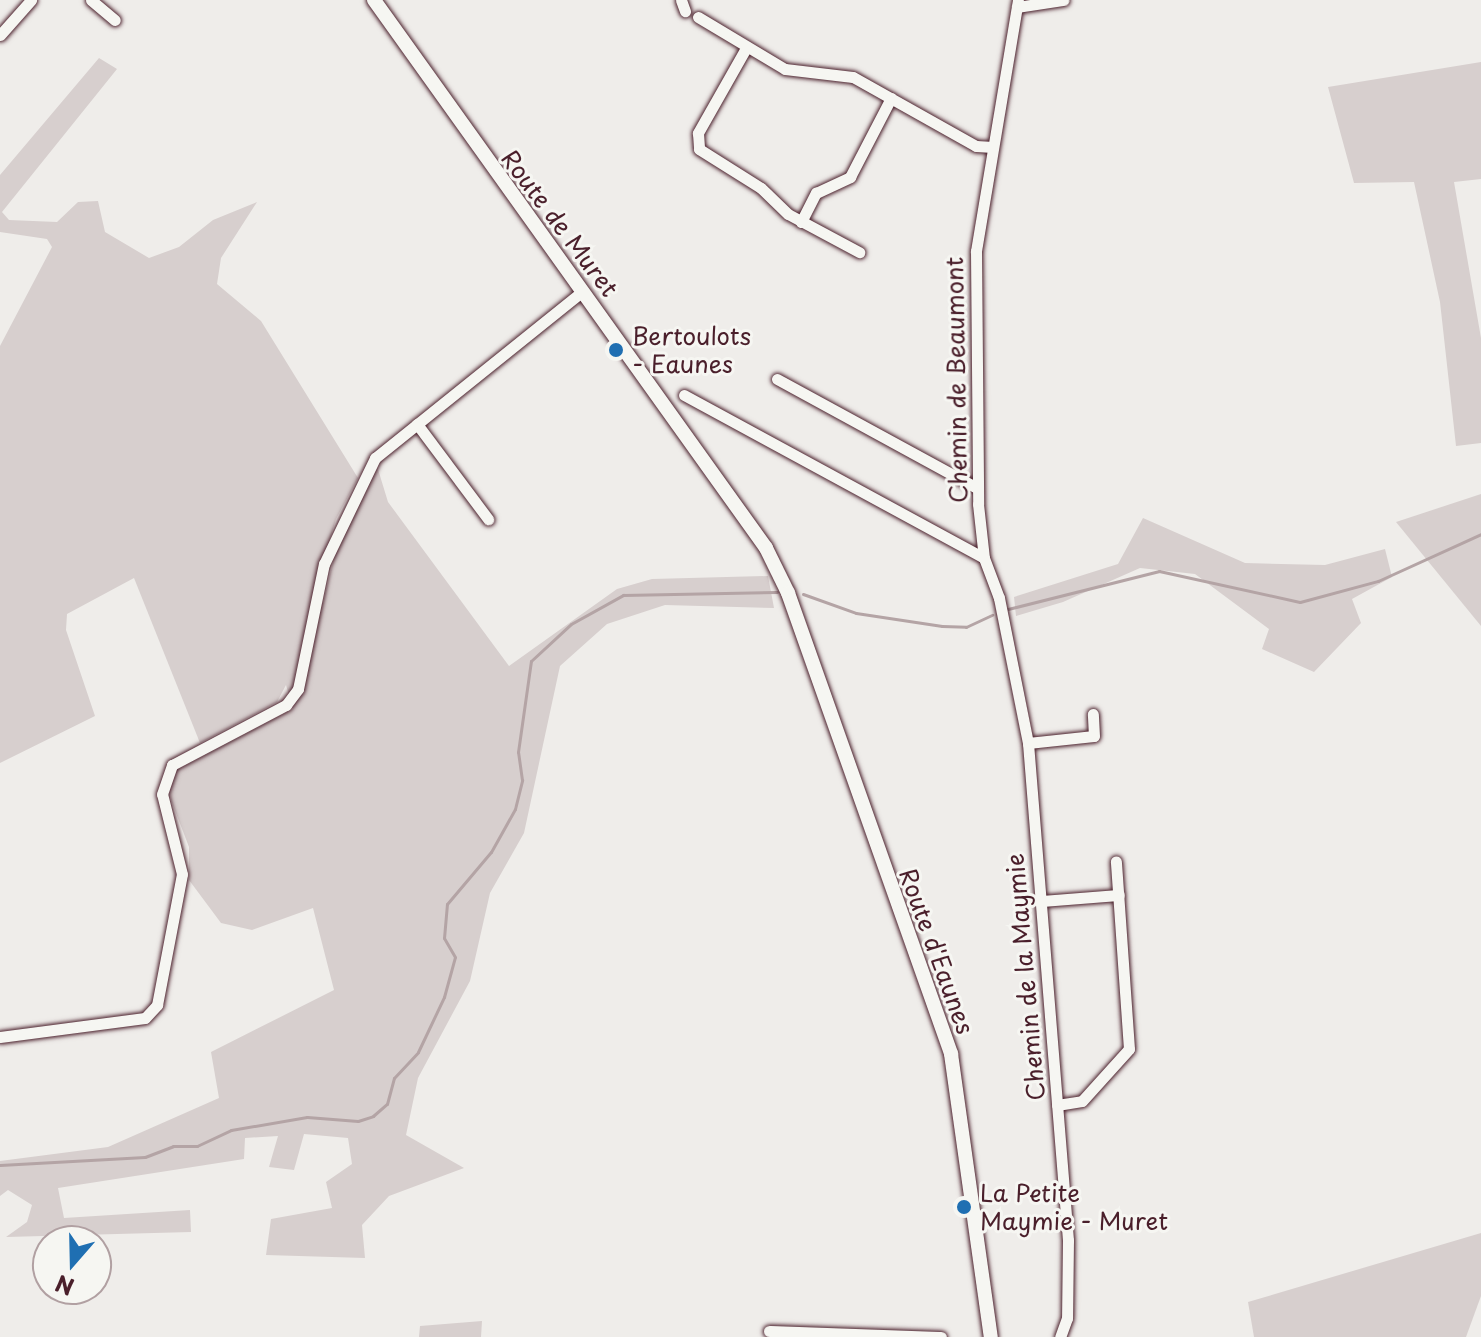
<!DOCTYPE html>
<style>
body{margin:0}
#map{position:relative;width:1481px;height:1337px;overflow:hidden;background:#efedea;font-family:"Playpen Sans",sans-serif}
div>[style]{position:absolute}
.green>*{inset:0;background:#d7cfce}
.stream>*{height:3px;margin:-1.5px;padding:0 1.5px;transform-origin:1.5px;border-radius:1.5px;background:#b4a4a5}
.roads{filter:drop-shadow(0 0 2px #4a1f2b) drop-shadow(0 0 2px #4a1f2b)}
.street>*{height:11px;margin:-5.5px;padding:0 5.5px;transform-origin:5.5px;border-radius:5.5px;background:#f6f6f2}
.secondary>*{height:14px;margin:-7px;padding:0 7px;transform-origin:7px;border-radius:7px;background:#f6f6f2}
.dots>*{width:22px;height:22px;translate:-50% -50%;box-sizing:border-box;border:4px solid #f6f6f2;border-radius:50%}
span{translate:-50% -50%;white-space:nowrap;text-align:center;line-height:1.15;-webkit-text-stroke:6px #f6f6f2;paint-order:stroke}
.street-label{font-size:24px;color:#4a1f2b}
.poi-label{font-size:24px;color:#4a1f2b}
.left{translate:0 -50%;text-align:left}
.north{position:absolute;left:32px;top:1225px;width:80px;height:80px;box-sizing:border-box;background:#f6f6f2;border:2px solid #b1a0a2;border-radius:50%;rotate:200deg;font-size:22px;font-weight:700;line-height:32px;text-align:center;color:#4a1f2b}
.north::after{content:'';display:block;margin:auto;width:28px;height:36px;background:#1f6fb2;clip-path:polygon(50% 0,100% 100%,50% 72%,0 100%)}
</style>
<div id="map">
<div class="green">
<div style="clip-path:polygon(99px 58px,117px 69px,2px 212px,9px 220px,57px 222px,78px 202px,98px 201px,105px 232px,149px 258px,179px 247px,213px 220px,257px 202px,221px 258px,217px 284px,261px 321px,358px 478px,336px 519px,310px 605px,323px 603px,336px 550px,377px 466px,388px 502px,509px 666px,617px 589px,652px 579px,768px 576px,774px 608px,665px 605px,607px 624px,560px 666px,524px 833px,490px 893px,470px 981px,418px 1078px,406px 1135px,464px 1168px,389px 1196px,362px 1225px,365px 1258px,266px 1255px,271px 1219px,332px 1208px,326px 1182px,352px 1164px,348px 1138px,304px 1134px,294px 1170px,269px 1167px,278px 1136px,245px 1138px,244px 1159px,58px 1188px,64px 1218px,190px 1210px,191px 1232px,6px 1237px,27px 1222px,32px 1205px,8px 1190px,0 1196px,0 1161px,108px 1147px,219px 1098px,211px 1052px,334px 990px,313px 908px,252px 930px,221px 923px,189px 880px,189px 847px,171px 800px,169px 785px,177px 770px,293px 709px,286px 685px,277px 702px,200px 743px,134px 578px,67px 614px,66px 630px,95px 716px,0 763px,0 346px,52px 247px,47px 239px,0 232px,0 175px)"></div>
<div style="clip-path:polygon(1481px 62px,1481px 179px,1454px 182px,1481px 338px,1481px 443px,1456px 446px,1440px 302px,1414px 182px,1354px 183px,1328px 87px)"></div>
<div style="clip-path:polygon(1481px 494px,1481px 626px,1396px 522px)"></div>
<div style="clip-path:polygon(1143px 518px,1245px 563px,1325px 565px,1385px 549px,1392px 577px,1352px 599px,1361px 623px,1314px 672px,1262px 649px,1269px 629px,1195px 574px,1140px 568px,1063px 602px,1016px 616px,1014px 597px,1118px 564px)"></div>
<div style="clip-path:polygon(1481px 1233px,1481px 1296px,1466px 1337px,1254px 1337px,1248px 1302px)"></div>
<div style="clip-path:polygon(482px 1321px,481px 1337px,419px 1337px,420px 1326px)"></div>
</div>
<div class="stream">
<div style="left:803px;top:594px;width:56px;rotate:19.7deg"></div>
<div style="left:856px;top:613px;width:87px;rotate:8.6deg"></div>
<div style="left:942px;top:626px;width:24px;rotate:2deg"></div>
<div style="left:966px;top:627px;width:29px;rotate:-25deg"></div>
<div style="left:1008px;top:609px;width:156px;rotate:-14.1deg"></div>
<div style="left:1159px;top:571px;width:144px;rotate:12.4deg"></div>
<div style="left:1300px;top:602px;width:81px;rotate:-15.1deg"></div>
<div style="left:1378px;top:581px;width:113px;rotate:-24.5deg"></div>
<div style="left:0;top:1165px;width:145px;rotate:-3.2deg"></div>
<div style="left:145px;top:1157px;width:30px;rotate:-21deg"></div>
<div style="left:173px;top:1146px;width:24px"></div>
<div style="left:197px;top:1146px;width:38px;rotate:-25deg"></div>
<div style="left:231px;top:1130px;width:77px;rotate:-9.7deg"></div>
<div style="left:307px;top:1117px;width:51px;rotate:4.5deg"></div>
<div style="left:358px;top:1121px;width:16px;rotate:-18deg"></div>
<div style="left:373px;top:1116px;width:18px;rotate:-41deg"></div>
<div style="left:387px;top:1104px;width:27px;rotate:-75deg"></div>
<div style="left:394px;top:1078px;width:35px;rotate:-47deg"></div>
<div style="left:418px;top:1052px;width:61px;rotate:-64.7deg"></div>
<div style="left:444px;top:997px;width:41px;rotate:-74.6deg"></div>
<div style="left:455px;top:957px;width:22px;rotate:-120deg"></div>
<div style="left:444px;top:938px;width:34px;rotate:-85deg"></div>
<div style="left:447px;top:904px;width:68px;rotate:-49.8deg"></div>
<div style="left:491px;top:852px;width:49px;rotate:-60.8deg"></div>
<div style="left:515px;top:809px;width:30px;rotate:-76deg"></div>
<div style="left:522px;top:780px;width:28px;rotate:-98deg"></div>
<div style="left:518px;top:752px;width:92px;rotate:-81.9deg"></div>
<div style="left:531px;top:661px;width:54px;rotate:-42.8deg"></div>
<div style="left:571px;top:624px;width:60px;rotate:-29.1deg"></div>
<div style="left:623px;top:595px;width:154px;rotate:-1.1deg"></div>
</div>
<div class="roads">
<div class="street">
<div style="left:91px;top:0;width:31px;rotate:40deg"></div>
<div style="left:681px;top:0;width:12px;rotate:70deg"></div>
<div style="left:1018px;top:0;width:254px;rotate:99.5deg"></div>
<div style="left:976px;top:251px;width:253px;rotate:89.5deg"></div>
<div style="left:978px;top:504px;width:54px;rotate:83.7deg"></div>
<div style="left:984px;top:558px;width:43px;rotate:69.4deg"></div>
<div style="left:999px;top:598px;width:148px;rotate:78.7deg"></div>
<div style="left:1028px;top:743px;width:499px;rotate:85.4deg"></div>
<div style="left:1068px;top:1240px;width:78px;rotate:90.7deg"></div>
<div style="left:1067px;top:1318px;width:20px;rotate:110deg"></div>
<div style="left:1017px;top:7px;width:47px;rotate:-8.7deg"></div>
<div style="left:698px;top:17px;width:101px;rotate:30.9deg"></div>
<div style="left:785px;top:69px;width:68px;rotate:6.7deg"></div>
<div style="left:853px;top:77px;width:141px;rotate:29.3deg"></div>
<div style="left:976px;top:146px;width:17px;rotate:3deg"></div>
<div style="left:0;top:35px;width:47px;rotate:-48.5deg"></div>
<div style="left:746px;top:48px;width:98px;rotate:119.5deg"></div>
<div style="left:698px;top:133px;width:16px;rotate:86deg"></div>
<div style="left:699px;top:149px;width:73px;rotate:32.2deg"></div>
<div style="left:761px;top:188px;width:37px;rotate:44deg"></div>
<div style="left:788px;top:214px;width:81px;rotate:28.2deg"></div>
<div style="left:801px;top:222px;width:33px;rotate:-63deg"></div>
<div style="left:816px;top:193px;width:38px;rotate:-25deg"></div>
<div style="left:850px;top:177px;width:89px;rotate:-62.6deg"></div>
<div style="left:777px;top:379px;width:228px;rotate:28.6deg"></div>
<div style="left:684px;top:395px;width:341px;rotate:28.5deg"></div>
<div style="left:417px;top:424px;width:119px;rotate:53.2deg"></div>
<div style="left:1028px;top:743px;width:66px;rotate:-6.1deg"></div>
<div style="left:1094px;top:736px;width:22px;rotate:-93deg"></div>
<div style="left:1041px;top:901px;width:78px;rotate:-4.4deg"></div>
<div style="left:0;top:1037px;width:146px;rotate:-7.5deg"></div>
<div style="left:145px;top:1018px;width:18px;rotate:-47deg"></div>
<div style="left:157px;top:1005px;width:133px;rotate:-79.2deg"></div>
<div style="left:182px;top:874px;width:82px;rotate:-104deg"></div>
<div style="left:162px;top:794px;width:31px;rotate:-71deg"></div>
<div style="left:172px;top:765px;width:129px;rotate:-27.8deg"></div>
<div style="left:286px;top:705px;width:20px;rotate:-53deg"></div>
<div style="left:298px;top:689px;width:128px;rotate:-78.3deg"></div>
<div style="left:324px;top:564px;width:118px;rotate:-64.3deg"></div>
<div style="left:375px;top:458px;width:267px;rotate:-38.8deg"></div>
<div style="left:1057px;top:1105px;width:25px;rotate:-9deg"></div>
<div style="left:1082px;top:1101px;width:70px;rotate:-47.9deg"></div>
<div style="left:1129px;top:1049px;width:188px;rotate:-94deg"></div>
<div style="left:769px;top:1331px;width:172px;rotate:2deg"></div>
</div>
<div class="secondary">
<div style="left:374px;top:0;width:674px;rotate:54.42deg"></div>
<div style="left:766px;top:548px;width:50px;rotate:63.9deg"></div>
<div style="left:788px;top:593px;width:489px;rotate:70.5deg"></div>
<div style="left:951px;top:1054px;width:286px;rotate:82deg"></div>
</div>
</div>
<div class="dots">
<div style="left:616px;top:350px;background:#1f6fb2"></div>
<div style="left:964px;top:1207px;background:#1f6fb2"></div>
</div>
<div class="street-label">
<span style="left:560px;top:223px;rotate:53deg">Route de Muret</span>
<span style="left:956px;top:380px;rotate:-91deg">Chemin de Beaumont</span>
<span style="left:937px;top:951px;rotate:70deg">Route d'Eaunes</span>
<span style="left:1025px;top:977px;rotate:-95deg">Chemin de la Maymie</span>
</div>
<div class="poi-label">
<span class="left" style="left:632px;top:350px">Bertoulots<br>- Eaunes</span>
<span class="left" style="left:980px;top:1207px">La Petite<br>Maymie - Muret</span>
</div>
<div class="north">N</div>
</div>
